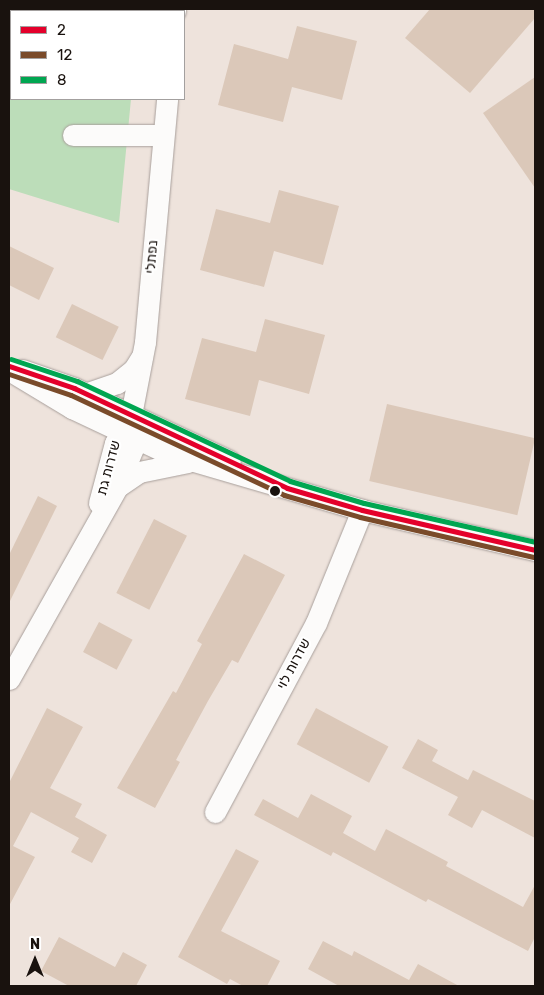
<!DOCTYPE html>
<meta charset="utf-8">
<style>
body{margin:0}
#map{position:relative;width:544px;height:995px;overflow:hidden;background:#eee3dc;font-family:Rubik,"Noto Sans Hebrew",sans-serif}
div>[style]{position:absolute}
.green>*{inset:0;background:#bcddb9}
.building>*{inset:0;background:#dbc8b9;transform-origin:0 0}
.roads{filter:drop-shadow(0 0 1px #a89f9b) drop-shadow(0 0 1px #a89f9b)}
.minor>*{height:21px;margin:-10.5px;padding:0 10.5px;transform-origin:10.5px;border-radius:10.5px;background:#fcfbfa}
.bus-1>*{height:5px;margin:-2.5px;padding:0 2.5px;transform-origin:2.5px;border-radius:2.5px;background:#e4002b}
.bus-2>*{height:5px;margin:-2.5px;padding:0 2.5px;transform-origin:2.5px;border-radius:2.5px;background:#7a4b2a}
.bus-3>*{height:5px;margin:-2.5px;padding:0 2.5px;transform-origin:2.5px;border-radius:2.5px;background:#00a651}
.dots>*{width:14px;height:14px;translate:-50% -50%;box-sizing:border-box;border:2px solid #fff;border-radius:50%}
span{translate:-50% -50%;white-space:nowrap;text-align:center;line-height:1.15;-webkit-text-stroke:4.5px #fff;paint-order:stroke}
.street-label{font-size:14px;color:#19120e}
.frame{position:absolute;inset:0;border:10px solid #19120e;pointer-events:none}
.legend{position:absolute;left:10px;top:10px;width:175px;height:90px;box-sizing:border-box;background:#fff;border:1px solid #a3a09f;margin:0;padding:6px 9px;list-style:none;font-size:15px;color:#19120e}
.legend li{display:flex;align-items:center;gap:10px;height:25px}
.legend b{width:25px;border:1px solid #a3a09f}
.north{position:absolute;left:10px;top:935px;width:50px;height:50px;-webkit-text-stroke:4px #fff;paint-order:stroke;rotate:0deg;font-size:14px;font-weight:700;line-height:20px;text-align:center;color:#19120e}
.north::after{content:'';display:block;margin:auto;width:18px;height:22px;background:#19120e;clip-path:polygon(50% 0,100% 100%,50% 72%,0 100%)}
</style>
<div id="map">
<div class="green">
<div style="clip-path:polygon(9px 9px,39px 9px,11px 11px,11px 99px,131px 99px,119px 223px,9px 189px)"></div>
</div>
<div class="building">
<div style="clip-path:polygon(430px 9px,535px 9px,535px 18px,470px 93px,405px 38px)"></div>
<div style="clip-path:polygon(297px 26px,357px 41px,342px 100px,292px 87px,283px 122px,218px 105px,234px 44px,288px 59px)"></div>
<div style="clip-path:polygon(535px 77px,535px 188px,483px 113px)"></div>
<div style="clip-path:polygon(279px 190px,339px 206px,323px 265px,274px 251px,264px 287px,200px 270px,216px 209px,270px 223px)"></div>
<div style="clip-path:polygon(9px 246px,54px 268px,39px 300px,9px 285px)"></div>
<div style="left:72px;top:304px;width:52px;height:37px;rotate:26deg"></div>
<div style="clip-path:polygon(265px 319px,325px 335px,309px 394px,259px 380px,250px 416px,185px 399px,202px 338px,256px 352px)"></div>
<div style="left:387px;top:404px;width:152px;height:79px;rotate:13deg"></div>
<div style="clip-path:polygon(38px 496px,57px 506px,9px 603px,9px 555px)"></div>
<div style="left:154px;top:519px;width:37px;height:83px;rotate:27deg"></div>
<div style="clip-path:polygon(244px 554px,285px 575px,238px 663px,232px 660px,208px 701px,176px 760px,180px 762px,155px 808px,117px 788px,173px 691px,176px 693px,202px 644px,197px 641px)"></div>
<div style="left:99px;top:622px;width:38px;height:34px;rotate:28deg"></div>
<div style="clip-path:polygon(47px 708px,83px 727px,50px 788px,82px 804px,75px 817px,107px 835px,92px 863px,71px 852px,79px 838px,31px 812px,13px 846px,35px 857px,9px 906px,9px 783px)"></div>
<div style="left:316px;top:708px;width:82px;height:41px;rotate:28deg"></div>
<div style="clip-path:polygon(418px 739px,438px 750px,432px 761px,468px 780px,473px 770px,535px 801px,535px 838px,482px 810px,472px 828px,448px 815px,458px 797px,402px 768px)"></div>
<div style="clip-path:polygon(311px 794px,352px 816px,343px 833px,375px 851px,386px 829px,448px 862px,446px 866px,523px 907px,535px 885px,535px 937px,528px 951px,428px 899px,426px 902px,333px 852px,331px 856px,254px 815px,263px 799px,298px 818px)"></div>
<div style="clip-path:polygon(236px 849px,259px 861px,221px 931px,280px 961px,267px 986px,243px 986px,230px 979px,227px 984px,178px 957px)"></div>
<div style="clip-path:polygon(59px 937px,115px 967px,123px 952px,147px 965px,136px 986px,69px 986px,41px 971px)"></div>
<div style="clip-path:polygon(323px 941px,352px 956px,354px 951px,409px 980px,418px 964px,459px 986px,339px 986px,308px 969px)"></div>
</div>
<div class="roads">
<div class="minor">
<div style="left:175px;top:11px;width:2px;rotate:-90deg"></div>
<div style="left:73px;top:135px;width:90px"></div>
<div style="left:9px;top:370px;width:74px;rotate:31.1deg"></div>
<div style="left:72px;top:408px;width:105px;rotate:25.3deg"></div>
<div style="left:167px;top:453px;width:203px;rotate:16.3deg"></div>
<div style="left:362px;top:510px;width:178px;rotate:13deg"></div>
<div style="left:22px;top:370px;width:55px;rotate:19.1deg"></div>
<div style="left:74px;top:388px;width:172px;rotate:25.1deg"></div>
<div style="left:85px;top:394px;width:34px;rotate:-19deg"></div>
<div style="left:117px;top:383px;width:22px;rotate:-39deg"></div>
<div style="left:134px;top:369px;width:15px;rotate:-58deg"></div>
<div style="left:117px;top:487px;width:27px;rotate:-34deg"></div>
<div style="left:139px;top:472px;width:50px;rotate:-11.5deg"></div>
<div style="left:99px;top:503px;width:62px;rotate:-75.1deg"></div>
<div style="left:115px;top:443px;width:25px;rotate:-61deg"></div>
<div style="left:9px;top:679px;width:220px;rotate:-60.6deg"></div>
<div style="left:117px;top:487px;width:42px;rotate:-67.7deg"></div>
<div style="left:133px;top:448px;width:9px;rotate:-77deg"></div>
<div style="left:135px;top:439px;width:24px;rotate:-99deg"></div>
<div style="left:131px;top:415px;width:74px;rotate:-79.1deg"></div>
<div style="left:145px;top:342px;width:244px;rotate:-84.8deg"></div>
<div style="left:215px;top:812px;width:214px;rotate:-61.9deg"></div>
<div style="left:316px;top:623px;width:122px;rotate:-67.8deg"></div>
</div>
</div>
<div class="bus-1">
<div style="left:9px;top:366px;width:69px;rotate:18.7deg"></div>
<div style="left:74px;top:388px;width:235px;rotate:25.1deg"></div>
<div style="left:287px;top:488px;width:78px;rotate:16.3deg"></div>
<div style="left:362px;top:510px;width:178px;rotate:13deg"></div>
</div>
<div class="bus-2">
<div style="left:9px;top:374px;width:65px;rotate:18.7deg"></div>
<div style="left:71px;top:395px;width:235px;rotate:25.1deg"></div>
<div style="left:284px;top:495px;width:79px;rotate:16.1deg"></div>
<div style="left:360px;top:517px;width:178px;rotate:13deg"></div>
</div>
<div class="bus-3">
<div style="left:11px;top:359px;width:70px;rotate:18.4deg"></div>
<div style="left:77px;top:381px;width:235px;rotate:25.1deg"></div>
<div style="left:290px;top:481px;width:77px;rotate:16.6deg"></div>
<div style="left:364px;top:503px;width:175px;rotate:12.8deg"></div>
</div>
<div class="dots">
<div style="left:275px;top:491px;background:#19120e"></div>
</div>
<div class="street-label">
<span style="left:152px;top:257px;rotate:-85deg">נפתלי</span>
<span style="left:109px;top:468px;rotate:-75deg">שדרות גת</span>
<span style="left:294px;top:664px;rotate:-62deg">שדרות לוי</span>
</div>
<div class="frame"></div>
<ul class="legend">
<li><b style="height:6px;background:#e4002b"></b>2</li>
<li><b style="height:6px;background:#7a4b2a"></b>12</li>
<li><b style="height:6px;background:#00a651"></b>8</li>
</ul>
<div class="north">N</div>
</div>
